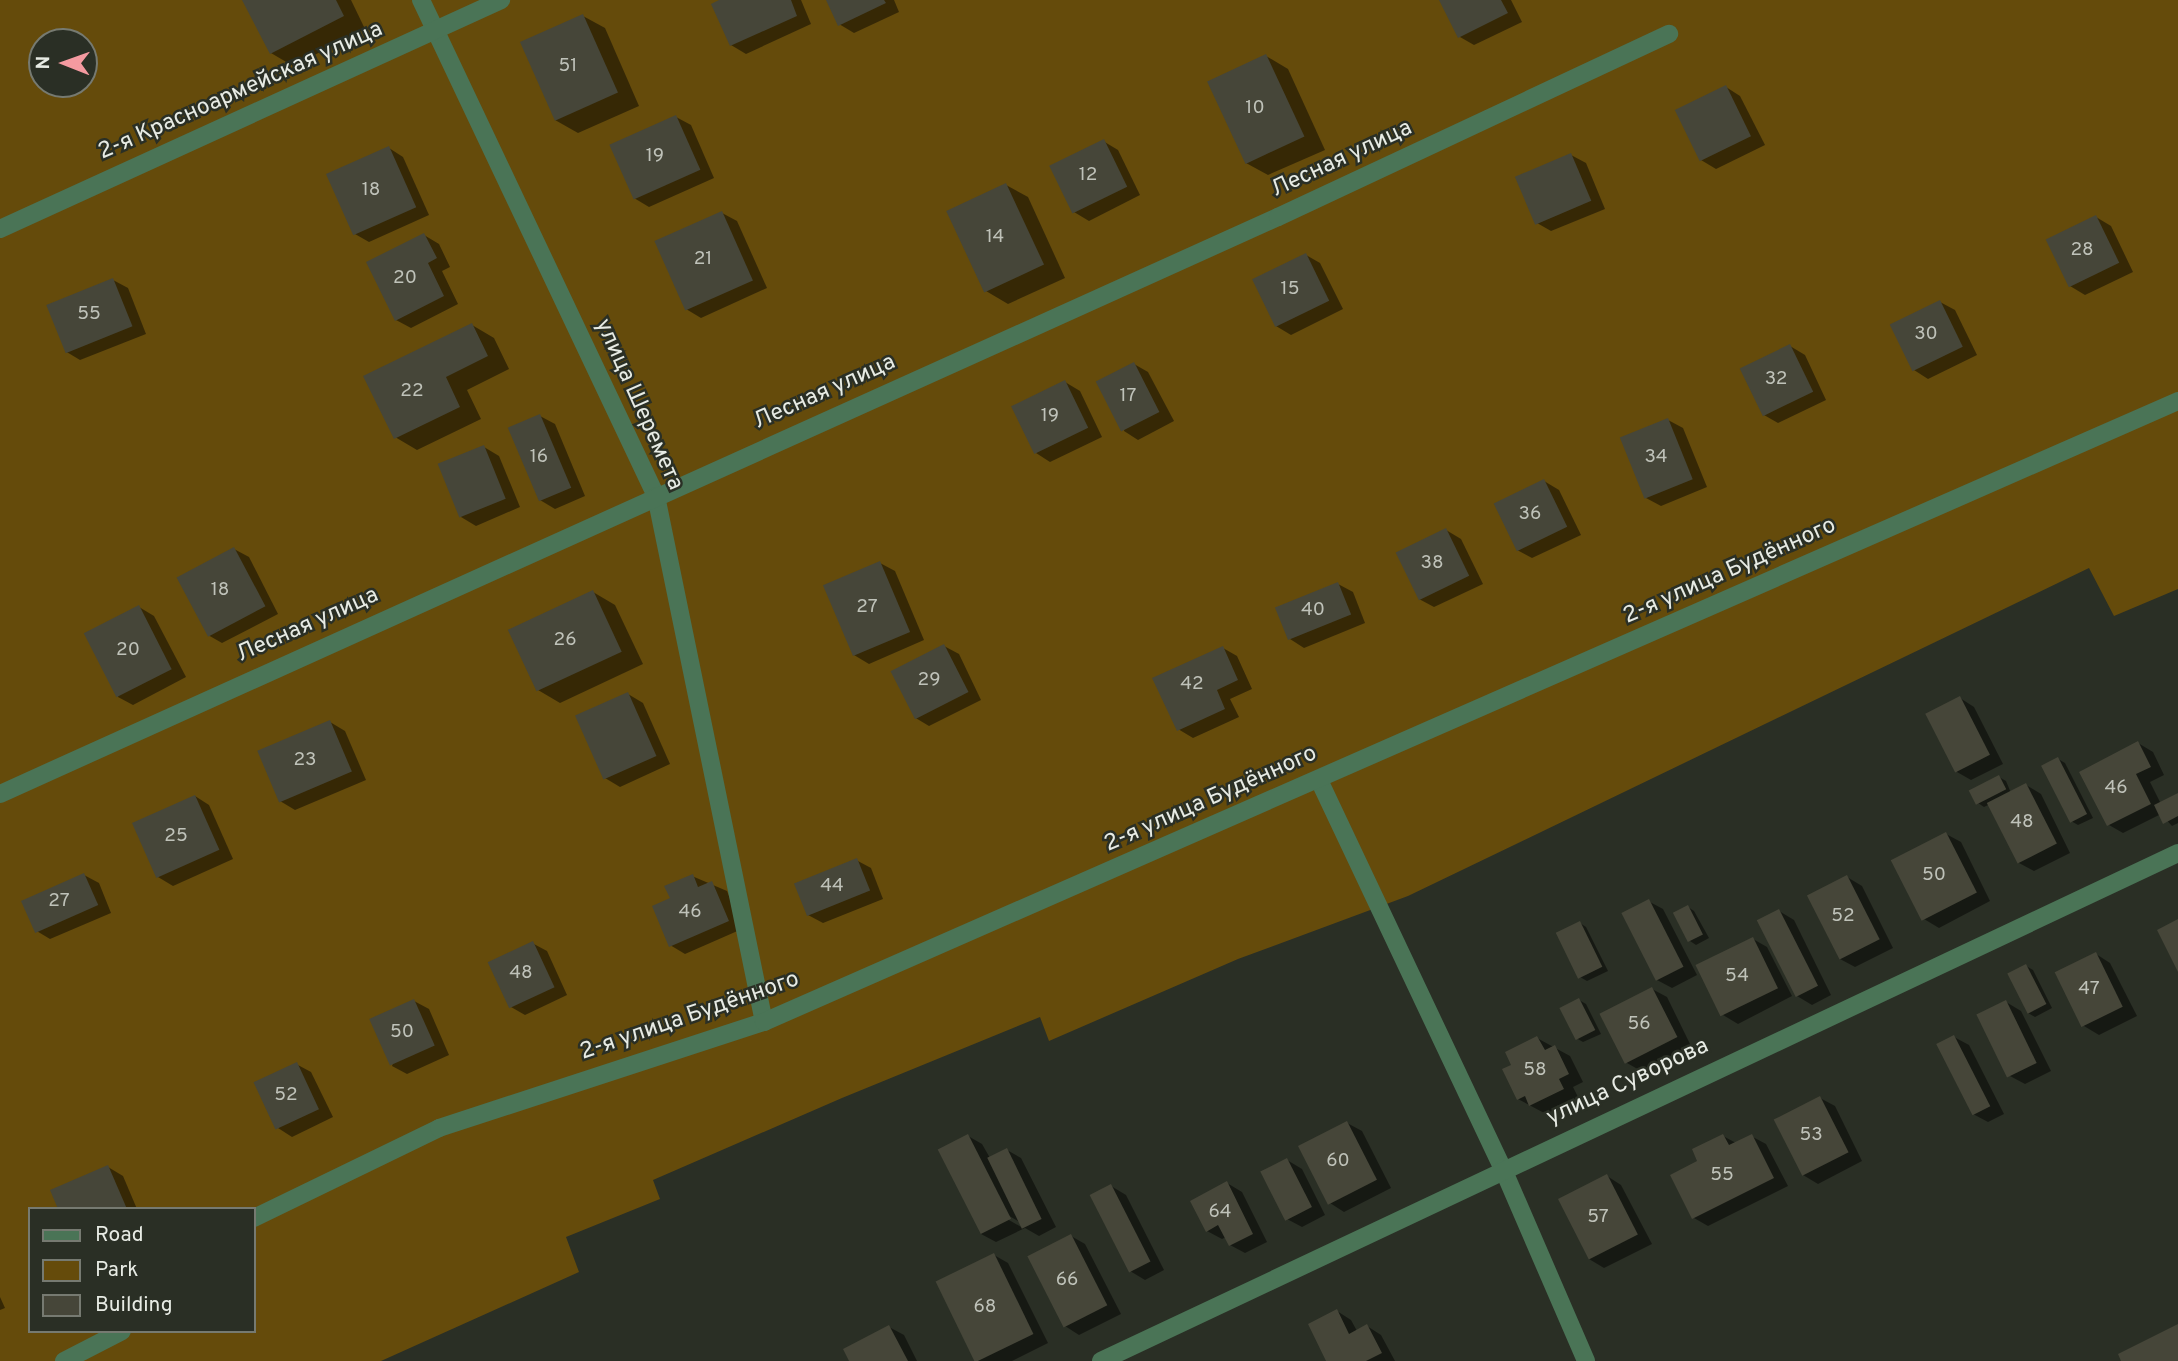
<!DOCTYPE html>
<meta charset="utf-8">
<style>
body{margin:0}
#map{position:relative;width:2178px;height:1361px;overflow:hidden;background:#2a2f25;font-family:Overpass,sans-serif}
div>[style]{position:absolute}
.green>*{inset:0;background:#654b0b}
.shadow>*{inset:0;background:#0007}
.building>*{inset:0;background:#464639;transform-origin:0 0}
.minor>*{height:18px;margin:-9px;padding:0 9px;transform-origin:9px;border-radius:9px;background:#4a7456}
span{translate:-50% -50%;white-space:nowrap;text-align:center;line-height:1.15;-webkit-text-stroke:5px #2a2f25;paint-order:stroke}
.number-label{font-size:19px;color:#bfc2b9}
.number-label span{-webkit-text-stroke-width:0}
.street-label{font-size:23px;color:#e7ebe4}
.legend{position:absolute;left:28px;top:1207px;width:228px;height:126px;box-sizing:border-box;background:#2a2f25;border:2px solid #767a71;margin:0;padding:9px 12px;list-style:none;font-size:21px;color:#e7ebe4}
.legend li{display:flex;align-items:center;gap:14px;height:35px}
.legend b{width:35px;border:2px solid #767a71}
.north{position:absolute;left:28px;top:28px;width:70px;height:70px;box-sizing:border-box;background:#2a2f25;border:2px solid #767a71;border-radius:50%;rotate:271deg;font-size:19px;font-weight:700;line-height:28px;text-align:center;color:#e7ebe4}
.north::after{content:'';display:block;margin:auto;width:24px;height:32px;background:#f49aa0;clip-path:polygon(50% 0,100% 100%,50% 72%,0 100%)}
</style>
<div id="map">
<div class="green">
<div style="clip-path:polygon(evenodd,0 0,2178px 0,2178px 589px,2114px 616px,2089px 568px,1408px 896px,1238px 959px,1049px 1041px,1040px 1017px,842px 1098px,653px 1180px,660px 1199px,566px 1237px,579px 1272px,381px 1361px,0 1361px,0 0,42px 42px,84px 42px,84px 84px,42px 84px,42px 42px,0 0,30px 1209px,254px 1209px,254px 1331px,30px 1331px,30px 1209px)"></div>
</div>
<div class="shadow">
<div style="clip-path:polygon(244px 0,351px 0,365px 29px,293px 66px,271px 53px)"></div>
<div style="clip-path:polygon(724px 0,801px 0,811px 24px,746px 54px,731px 45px)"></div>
<div style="clip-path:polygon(828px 0,894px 0,899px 12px,854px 33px,839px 24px)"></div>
<div style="clip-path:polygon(1441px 0,1511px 0,1522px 22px,1474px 45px,1460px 37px)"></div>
<div style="clip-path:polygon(583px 16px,605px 28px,639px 106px,578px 133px,555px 120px)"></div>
<div style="clip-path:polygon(1266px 56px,1288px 69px,1325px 150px,1268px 175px,1246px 163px)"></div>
<div style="clip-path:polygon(1726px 87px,1740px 96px,1765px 145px,1716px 169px,1701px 160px,1677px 111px)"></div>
<div style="clip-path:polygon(676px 117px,691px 125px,714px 178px,649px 207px,634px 198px)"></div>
<div style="clip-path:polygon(1103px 141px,1118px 150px,1140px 195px,1089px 221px,1074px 212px)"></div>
<div style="clip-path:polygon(389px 148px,403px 157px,429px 215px,369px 242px,355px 234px)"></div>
<div style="clip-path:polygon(1571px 155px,1586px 163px,1605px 209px,1551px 231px,1537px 223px)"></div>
<div style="clip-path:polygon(1006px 185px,1028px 197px,1065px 278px,1008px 304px,986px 291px)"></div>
<div style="clip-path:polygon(722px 213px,737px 221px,767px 288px,701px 318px,686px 309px)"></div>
<div style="clip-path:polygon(2096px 217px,2111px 226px,2133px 272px,2085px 295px,2070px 286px)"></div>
<div style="clip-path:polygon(424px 235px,439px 244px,450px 267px,442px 271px,458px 304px,411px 328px,396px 320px)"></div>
<div style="clip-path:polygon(1306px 255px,1320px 263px,1343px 309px,1291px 335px,1276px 326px)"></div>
<div style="clip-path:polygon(113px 280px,128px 288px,146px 334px,80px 360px,65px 351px)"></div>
<div style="clip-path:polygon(1940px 302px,1955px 310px,1977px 355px,1928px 379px,1914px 370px)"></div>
<div style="clip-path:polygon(472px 325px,494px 338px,509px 369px,467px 390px,481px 419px,417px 450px,395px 437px)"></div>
<div style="clip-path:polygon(1790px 346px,1805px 355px,1826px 400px,1778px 423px,1764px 415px)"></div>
<div style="clip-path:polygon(1134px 364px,1148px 372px,1174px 421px,1138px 440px,1124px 431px)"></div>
<div style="clip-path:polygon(1065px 382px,1080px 391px,1102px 437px,1050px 462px,1036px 453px)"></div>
<div style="clip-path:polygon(540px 416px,555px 424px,585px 496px,555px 509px,540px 500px)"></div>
<div style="clip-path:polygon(1668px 420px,1683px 428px,1707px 487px,1661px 506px,1646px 498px)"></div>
<div style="clip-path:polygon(484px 447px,499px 456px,520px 507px,476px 526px,461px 517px)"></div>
<div style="clip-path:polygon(1544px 481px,1559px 490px,1581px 535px,1532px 558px,1517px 550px)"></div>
<div style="clip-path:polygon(1446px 530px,1461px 539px,1483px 584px,1434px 607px,1419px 599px)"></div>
<div style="clip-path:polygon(234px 549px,249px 557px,278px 614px,222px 643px,208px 635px)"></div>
<div style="clip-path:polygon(880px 563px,895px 571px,924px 640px,869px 664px,854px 655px)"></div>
<div style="clip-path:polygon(1338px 584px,1353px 592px,1365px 623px,1304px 648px,1290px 639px)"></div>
<div style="clip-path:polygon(593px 592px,615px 605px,643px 664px,560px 703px,538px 690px)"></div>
<div style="clip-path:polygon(139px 607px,154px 616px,186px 677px,133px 705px,118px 697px)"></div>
<div style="clip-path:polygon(944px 646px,959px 654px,981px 700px,929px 726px,914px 717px)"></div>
<div style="clip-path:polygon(1223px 648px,1237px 656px,1252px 689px,1230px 699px,1239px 717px,1193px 738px,1178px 729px)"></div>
<div style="clip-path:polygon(628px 694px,643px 703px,670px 764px,620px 787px,605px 778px)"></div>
<div style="clip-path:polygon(1960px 698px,1974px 707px,2003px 764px,1971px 780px,1957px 772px)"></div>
<div style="clip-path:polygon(330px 722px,345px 731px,366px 780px,295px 810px,280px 801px)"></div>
<div style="clip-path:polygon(2138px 743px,2153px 752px,2164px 775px,2150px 782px,2161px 804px,2178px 795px,2178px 823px,2172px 826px,2161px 814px,2123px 833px,2109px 825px)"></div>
<div style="clip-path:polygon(2058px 759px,2065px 763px,2093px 818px,2078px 825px,2071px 821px)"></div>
<div style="clip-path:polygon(1999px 777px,2006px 781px,2011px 793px,2026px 785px,2041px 794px,2070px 853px,2034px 871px,2019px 863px,1990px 804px,1984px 807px,1978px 803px)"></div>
<div style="clip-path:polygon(195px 796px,209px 805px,233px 859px,173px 886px,158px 877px)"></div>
<div style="clip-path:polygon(1946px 834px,1961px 842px,1990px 901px,1939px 928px,1924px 919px)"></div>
<div style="clip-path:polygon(856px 860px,871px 868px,883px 899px,823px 923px,808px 915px)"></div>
<div style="clip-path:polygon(84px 875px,99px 883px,111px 913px,50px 939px,35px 930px)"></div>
<div style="clip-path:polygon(692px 876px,727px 891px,742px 929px,685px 954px,670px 945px,673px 899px)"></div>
<div style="clip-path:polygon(1847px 877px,1862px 886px,1893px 948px,1855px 967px,1840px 959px)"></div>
<div style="clip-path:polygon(1648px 901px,1663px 909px,1697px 975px,1672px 988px,1657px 980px)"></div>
<div style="clip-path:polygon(1688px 907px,1694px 911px,1709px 938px,1696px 945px,1690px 941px)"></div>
<div style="clip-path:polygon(1779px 911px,1794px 920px,1831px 995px,1812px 1005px,1797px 996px)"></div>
<div style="clip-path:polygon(1580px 923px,1586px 927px,1608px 971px,1587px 981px,1580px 977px)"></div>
<div style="clip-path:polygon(1753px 939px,1767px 947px,1792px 996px,1738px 1024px,1723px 1015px)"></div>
<div style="clip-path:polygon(532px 943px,547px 951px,567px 995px,525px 1015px,511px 1007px)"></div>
<div style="clip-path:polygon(2096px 954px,2110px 963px,2137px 1016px,2099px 1035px,2084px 1026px)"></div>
<div style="clip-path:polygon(2026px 966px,2033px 970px,2052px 1008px,2035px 1017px,2028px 1013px)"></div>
<div style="clip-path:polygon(1652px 989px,1667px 997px,1691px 1046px,1641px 1071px,1627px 1063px)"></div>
<div style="clip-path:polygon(1579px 1000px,1586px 1004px,1601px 1034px,1583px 1042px,1576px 1038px)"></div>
<div style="clip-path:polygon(414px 1001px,429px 1009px,449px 1055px,407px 1074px,392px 1066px)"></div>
<div style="clip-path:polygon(2006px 1002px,2021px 1011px,2051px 1071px,2025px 1084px,2010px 1076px)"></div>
<div style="clip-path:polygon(1954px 1037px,1969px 1045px,2004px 1114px,1988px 1122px,1973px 1114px)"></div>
<div style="clip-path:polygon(1537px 1038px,1570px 1056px,1583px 1082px,1573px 1087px,1578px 1097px,1546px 1114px,1518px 1099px,1513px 1065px)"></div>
<div style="clip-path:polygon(296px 1064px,311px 1072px,333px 1117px,292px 1137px,278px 1128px)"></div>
<div style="clip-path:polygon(1820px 1098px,1835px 1106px,1862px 1161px,1818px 1184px,1803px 1175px)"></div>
<div style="clip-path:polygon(1347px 1123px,1362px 1131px,1391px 1188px,1344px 1212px,1330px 1203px)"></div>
<div style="clip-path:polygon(evenodd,968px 1136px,982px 1144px,990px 1158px,1007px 1150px,1021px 1158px,1056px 1227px,1039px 1236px,1025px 1228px,996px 1242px,981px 1234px,968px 1136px,1004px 1213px,1023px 1224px,1023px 1228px,1002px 1216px,1004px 1213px)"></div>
<div style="clip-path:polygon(1723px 1136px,1736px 1143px,1751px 1136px,1766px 1144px,1788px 1186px,1708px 1226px,1694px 1218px,1700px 1162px)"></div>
<div style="clip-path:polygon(1287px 1160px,1302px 1169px,1325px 1215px,1302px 1227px,1287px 1219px)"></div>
<div style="clip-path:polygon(108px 1167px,123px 1176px,137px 1209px,60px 1209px)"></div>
<div style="clip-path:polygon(1607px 1176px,1621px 1185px,1652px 1244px,1604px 1268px,1589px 1259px)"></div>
<div style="clip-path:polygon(1227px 1183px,1242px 1192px,1267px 1242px,1245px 1253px,1230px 1245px,1226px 1237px,1222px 1239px,1207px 1231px)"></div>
<div style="clip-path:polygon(1111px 1186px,1126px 1195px,1164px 1270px,1145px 1280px,1130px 1271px)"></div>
<div style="clip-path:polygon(1071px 1236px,1085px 1244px,1121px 1314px,1079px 1335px,1065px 1326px)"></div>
<div style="clip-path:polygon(994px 1255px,1008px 1263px,1048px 1343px,1012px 1361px,978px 1361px,938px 1282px)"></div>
<div style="clip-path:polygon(0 1297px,5px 1308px,0 1310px)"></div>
<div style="clip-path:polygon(1337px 1311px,1351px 1320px,1357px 1331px,1367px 1326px,1381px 1335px,1395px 1361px,1328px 1361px)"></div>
<div style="clip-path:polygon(889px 1327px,904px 1335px,917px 1361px,851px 1361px)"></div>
</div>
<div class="building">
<div style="clip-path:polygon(242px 0,336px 0,344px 16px,270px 54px)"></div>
<div style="clip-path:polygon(719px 0,791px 0,797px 16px,730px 46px,711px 4px)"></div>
<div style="clip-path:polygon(826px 0,884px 0,886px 3px,838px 26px)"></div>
<div style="clip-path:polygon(1439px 0,1501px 0,1508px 13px,1458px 38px)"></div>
<div style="left:583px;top:14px;width:86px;height:69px;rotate:66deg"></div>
<div style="left:1266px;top:54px;width:91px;height:65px;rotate:65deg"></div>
<div style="left:1726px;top:85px;width:57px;height:57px;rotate:64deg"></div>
<div style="left:676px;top:115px;width:60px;height:73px;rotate:66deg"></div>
<div style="left:1104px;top:139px;width:53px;height:61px;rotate:64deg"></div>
<div style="left:389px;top:146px;width:67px;height:69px;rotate:66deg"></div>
<div style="left:1571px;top:153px;width:52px;height:61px;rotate:67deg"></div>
<div style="left:1006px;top:183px;width:90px;height:66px;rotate:65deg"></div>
<div style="left:722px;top:211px;width:76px;height:74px;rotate:66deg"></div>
<div style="left:2096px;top:215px;width:53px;height:56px;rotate:64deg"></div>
<div style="clip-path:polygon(424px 233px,437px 258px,428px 263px,444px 296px,395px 321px,366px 262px)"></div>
<div style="left:1306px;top:253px;width:53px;height:60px;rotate:64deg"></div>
<div style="left:113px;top:278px;width:52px;height:72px;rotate:68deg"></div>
<div style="left:1940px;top:300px;width:52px;height:56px;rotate:64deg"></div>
<div style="clip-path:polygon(472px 323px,488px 356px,446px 377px,460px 407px,394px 439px,363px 376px)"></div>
<div style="left:1790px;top:344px;width:53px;height:56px;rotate:64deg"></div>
<div style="left:1134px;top:362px;width:56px;height:43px;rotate:63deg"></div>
<div style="left:1065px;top:380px;width:53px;height:60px;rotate:64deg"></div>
<div style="left:540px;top:414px;width:80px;height:35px;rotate:67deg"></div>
<div style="left:1668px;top:418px;width:66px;height:52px;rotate:68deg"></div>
<div style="left:484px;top:445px;width:58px;height:50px;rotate:68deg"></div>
<div style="left:1544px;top:479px;width:53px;height:56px;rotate:64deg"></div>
<div style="left:1446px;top:528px;width:53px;height:56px;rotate:64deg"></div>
<div style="left:234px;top:547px;width:67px;height:65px;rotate:62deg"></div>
<div style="left:880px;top:561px;width:77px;height:62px;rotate:67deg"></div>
<div style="left:1338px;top:582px;width:35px;height:68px;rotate:68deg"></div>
<div style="left:593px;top:590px;width:68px;height:94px;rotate:65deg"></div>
<div style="left:139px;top:605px;width:72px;height:62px;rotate:63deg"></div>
<div style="left:944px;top:644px;width:54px;height:60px;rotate:63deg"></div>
<div style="clip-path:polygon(1223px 646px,1238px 680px,1217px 690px,1225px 709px,1177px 731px,1152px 678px)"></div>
<div style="left:628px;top:692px;width:70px;height:58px;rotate:66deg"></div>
<div style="left:1960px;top:696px;width:66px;height:39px;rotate:63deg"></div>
<div style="left:330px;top:720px;width:56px;height:79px;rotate:67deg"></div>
<div style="clip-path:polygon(2138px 741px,2151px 767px,2136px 774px,2151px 804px,2107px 826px,2079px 772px)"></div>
<div style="left:2058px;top:757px;width:64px;height:19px;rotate:63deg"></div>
<div style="left:1999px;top:775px;width:16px;height:34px;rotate:63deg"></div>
<div style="left:2026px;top:783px;width:68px;height:44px;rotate:63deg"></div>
<div style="clip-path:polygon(2178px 793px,2178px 816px,2163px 824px,2154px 805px)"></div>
<div style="left:195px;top:795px;width:60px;height:69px;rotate:66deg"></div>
<div style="left:1946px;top:832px;width:68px;height:62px;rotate:63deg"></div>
<div style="left:857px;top:858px;width:35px;height:68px;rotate:68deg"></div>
<div style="left:84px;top:873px;width:35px;height:69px;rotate:66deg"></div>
<div style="clip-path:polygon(693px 874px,698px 887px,712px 881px,729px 921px,669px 947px,652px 906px,670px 898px,664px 886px)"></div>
<div style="left:1847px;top:875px;width:72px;height:45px;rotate:63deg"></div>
<div style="left:1649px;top:899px;width:76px;height:31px;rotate:63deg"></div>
<div style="left:1688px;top:905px;width:33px;height:17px;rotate:63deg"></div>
<div style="left:1779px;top:909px;width:86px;height:25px;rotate:63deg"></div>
<div style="clip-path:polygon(2178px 919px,2178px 972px,2157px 930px)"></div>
<div style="left:1580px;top:921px;width:51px;height:27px;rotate:64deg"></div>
<div style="left:1753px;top:937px;width:57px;height:64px;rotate:64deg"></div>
<div style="left:533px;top:941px;width:51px;height:50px;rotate:65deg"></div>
<div style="left:2096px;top:952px;width:61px;height:46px;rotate:64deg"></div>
<div style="left:2026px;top:964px;width:45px;height:21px;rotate:63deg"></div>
<div style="left:1652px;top:987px;width:56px;height:59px;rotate:63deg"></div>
<div style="left:1579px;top:998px;width:36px;height:22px;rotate:63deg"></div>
<div style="left:414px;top:999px;width:51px;height:49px;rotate:66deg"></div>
<div style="left:2006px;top:1000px;width:70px;height:33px;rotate:64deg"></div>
<div style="left:1954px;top:1035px;width:80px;height:20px;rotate:63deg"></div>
<div style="clip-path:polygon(1537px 1036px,1545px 1050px,1555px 1045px,1569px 1074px,1559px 1079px,1564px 1089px,1529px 1106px,1525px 1096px,1517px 1100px,1502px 1069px,1511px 1065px,1505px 1052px)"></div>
<div style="left:297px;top:1062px;width:52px;height:48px;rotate:65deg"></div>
<div style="left:1820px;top:1096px;width:63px;height:52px;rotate:63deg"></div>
<div style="left:1347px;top:1121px;width:66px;height:55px;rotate:63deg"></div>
<div style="left:968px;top:1134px;width:95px;height:34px;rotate:63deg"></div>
<div style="clip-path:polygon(1723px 1134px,1729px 1145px,1752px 1134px,1774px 1178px,1692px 1219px,1670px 1175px,1697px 1161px,1692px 1149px)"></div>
<div style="left:1007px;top:1148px;width:79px;height:22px;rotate:64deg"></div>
<div style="left:1287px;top:1158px;width:55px;height:30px;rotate:63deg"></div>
<div style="clip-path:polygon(108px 1165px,127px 1209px,58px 1209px,50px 1190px)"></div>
<div style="left:1607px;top:1174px;width:68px;height:55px;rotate:63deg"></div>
<div style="clip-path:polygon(1227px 1181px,1253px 1234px,1229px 1246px,1218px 1225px,1206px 1232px,1190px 1201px)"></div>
<div style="left:1111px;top:1184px;width:87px;height:24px;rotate:63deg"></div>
<div style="left:1071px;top:1234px;width:80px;height:49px;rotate:63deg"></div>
<div style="left:994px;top:1253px;width:90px;height:65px;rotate:64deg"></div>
<div style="clip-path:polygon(1337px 1309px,1349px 1334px,1367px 1324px,1382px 1353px,1366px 1361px,1326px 1361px,1308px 1324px)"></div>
<div style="clip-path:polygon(2178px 1324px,2178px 1361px,2121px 1361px,2118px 1354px)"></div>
<div style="clip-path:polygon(889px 1325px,908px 1361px,849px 1361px,843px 1349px)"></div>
</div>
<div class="minor">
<div style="left:421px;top:0;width:549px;rotate:64.65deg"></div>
<div style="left:656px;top:496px;width:537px;rotate:78.4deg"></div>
<div style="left:0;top:229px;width:551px;rotate:-24.56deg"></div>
<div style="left:1319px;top:780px;width:430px;rotate:64.7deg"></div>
<div style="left:1503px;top:1169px;width:209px;rotate:66.6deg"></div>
<div style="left:0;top:794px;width:1402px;rotate:-24.3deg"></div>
<div style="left:1278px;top:217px;width:432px;rotate:-25.1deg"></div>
<div style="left:254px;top:1218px;width:206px;rotate:-25.9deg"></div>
<div style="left:439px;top:1128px;width:342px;rotate:-18.1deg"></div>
<div style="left:764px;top:1022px;width:1544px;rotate:-23.71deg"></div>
<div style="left:64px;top:1361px;width:65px;rotate:-27.3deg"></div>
<div style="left:1101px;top:1361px;width:1191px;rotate:-25.25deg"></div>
</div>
<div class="number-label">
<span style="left:568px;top:67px">51</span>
<span style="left:1255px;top:109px">10</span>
<span style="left:655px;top:157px">19</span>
<span style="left:1088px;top:176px">12</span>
<span style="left:371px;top:191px">18</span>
<span style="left:995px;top:238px">14</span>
<span style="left:2082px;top:251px">28</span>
<span style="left:703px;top:260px">21</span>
<span style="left:405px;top:279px">20</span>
<span style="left:1290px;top:290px">15</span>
<span style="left:89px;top:315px">55</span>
<span style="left:1926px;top:335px">30</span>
<span style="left:1776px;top:380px">32</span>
<span style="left:412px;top:392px">22</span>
<span style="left:1128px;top:397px">17</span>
<span style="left:1050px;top:417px">19</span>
<span style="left:539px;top:458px">16</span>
<span style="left:1656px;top:458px">34</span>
<span style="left:1530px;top:515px">36</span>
<span style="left:1432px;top:564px">38</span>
<span style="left:220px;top:591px">18</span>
<span style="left:867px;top:608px">27</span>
<span style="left:1313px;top:611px">40</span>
<span style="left:565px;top:641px">26</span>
<span style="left:128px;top:651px">20</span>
<span style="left:929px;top:681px">29</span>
<span style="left:1192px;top:685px">42</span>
<span style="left:305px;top:761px">23</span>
<span style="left:2116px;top:789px">46</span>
<span style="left:2022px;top:823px">48</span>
<span style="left:176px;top:837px">25</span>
<span style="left:1934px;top:876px">50</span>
<span style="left:832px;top:887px">44</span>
<span style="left:59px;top:902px">27</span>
<span style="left:690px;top:913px">46</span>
<span style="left:1843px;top:917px">52</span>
<span style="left:521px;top:974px">48</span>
<span style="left:1737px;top:977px">54</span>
<span style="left:2089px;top:990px">47</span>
<span style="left:1639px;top:1025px">56</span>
<span style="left:402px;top:1033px">50</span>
<span style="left:1535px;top:1071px">58</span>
<span style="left:286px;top:1096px">52</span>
<span style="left:1811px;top:1136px">53</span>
<span style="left:1338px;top:1162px">60</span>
<span style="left:1722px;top:1176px">55</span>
<span style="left:1220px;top:1213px">64</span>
<span style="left:1598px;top:1218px">57</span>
<span style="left:1067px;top:1281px">66</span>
<span style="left:985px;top:1308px">68</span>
</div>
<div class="street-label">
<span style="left:241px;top:92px;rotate:-24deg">2-я Красноармейская улица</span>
<span style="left:1342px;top:160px;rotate:-25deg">Лесная улица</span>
<span style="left:825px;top:393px;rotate:-24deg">Лесная улица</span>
<span style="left:638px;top:405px;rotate:66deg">улица Шеремета</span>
<span style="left:1730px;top:572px;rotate:-24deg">2-я улица Будённого</span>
<span style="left:308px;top:626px;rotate:-24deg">Лесная улица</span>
<span style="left:1211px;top:800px;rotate:-24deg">2-я улица Будённого</span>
<span style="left:690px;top:1017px;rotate:-19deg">2-я улица Будённого</span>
<span style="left:1628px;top:1083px;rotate:-25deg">улица Суворова</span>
</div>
<ul class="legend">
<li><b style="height:9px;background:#4a7456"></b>Road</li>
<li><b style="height:19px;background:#654b0b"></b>Park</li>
<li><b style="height:19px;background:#464639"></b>Building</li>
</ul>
<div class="north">N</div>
</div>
